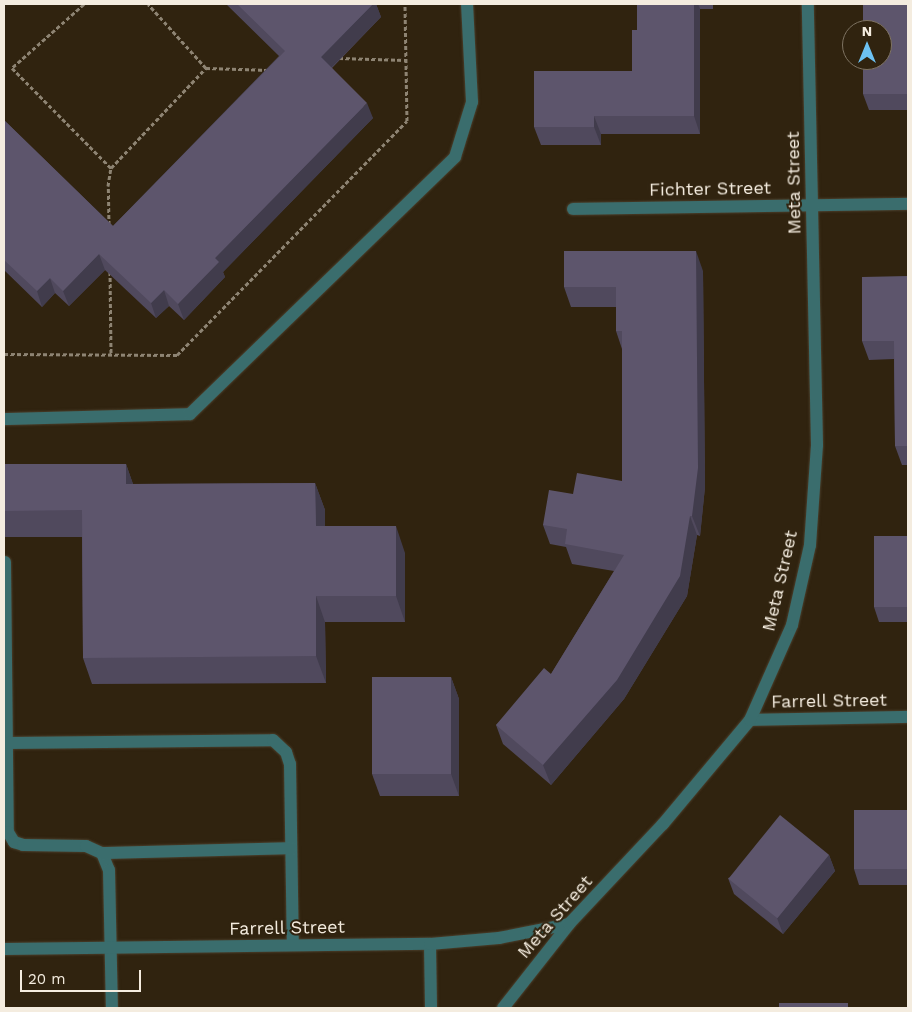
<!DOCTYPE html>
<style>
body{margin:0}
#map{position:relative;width:912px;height:1012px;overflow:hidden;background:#30230f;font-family:"Work Sans",sans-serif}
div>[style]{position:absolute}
.path>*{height:3px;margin-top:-1.5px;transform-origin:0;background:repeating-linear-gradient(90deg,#8e8473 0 4px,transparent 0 6.5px)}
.roads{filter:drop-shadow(0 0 1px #4b3f2c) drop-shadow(0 0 1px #4b3f2c)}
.minor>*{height:12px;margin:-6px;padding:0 6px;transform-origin:6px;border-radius:6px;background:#3a6d6d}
.wall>*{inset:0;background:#50495d}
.shaded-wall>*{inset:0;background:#413c4c}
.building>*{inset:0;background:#5d556c;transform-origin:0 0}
span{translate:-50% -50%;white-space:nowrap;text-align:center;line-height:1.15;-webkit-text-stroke:4px #30230f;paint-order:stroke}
.street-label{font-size:18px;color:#f4ecdf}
.frame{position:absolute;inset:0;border:5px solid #f4ecdf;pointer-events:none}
.north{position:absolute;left:842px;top:20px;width:50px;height:50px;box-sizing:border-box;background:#30230f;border:1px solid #7e7362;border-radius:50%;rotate:0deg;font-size:14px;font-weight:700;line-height:20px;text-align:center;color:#f4ecdf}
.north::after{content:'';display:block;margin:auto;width:18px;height:22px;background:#6dc2f3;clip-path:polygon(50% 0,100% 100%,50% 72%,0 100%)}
.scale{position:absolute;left:20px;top:970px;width:121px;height:22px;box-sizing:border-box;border:2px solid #f4ecdf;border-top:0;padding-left:6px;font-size:15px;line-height:18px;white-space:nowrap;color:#f4ecdf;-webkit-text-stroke:4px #30230f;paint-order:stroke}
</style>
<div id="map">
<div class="path">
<div style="left:84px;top:4px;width:96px;rotate:138.4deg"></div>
<div style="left:12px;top:68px;width:141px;rotate:45.3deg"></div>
<div style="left:111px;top:168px;width:138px;rotate:-46.5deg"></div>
<div style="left:206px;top:68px;width:86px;rotate:-132.2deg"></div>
<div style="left:339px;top:58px;width:67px;rotate:1.7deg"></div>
<div style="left:206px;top:68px;width:62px;rotate:1.8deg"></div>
<div style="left:109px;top:225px;width:39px;rotate:-91deg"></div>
<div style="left:108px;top:186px;width:18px;rotate:-81deg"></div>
<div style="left:110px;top:271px;width:83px;rotate:89.3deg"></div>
<div style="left:4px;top:354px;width:173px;rotate:0.3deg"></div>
<div style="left:177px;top:355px;width:328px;rotate:-45.5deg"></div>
<div style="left:407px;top:121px;width:117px;rotate:-91deg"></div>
</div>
<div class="roads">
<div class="minor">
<div style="left:573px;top:209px;width:335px;rotate:-0.9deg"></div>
<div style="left:4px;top:419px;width:186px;rotate:-1.5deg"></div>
<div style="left:190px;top:414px;width:369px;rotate:-44.1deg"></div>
<div style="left:455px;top:157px;width:58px;rotate:-72.8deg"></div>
<div style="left:472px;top:102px;width:98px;rotate:-92.9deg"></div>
<div style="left:5px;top:562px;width:270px;rotate:89.4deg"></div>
<div style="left:8px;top:832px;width:12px;rotate:59deg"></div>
<div style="left:14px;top:842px;width:9px;rotate:18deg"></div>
<div style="left:23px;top:845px;width:63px;rotate:0.9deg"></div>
<div style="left:86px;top:846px;width:17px;rotate:24deg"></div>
<div style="left:102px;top:853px;width:18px;rotate:68deg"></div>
<div style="left:109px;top:870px;width:138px;rotate:88.8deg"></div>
<div style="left:750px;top:720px;width:158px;rotate:-1.1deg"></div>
<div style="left:8px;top:743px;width:265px;rotate:-0.6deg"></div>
<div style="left:273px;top:740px;width:18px;rotate:43deg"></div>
<div style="left:286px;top:752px;width:13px;rotate:72deg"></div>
<div style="left:290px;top:764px;width:181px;rotate:89.1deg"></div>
<div style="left:102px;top:853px;width:189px;rotate:-1.5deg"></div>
<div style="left:430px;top:944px;width:64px;rotate:89.1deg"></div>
<div style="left:4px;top:949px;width:426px;rotate:-0.7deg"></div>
<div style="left:430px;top:944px;width:69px;rotate:-5deg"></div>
<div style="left:499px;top:938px;width:71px;rotate:-11.3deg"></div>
<div style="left:503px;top:1008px;width:107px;rotate:-51.8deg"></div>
<div style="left:569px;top:924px;width:137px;rotate:-46.8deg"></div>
<div style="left:663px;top:824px;width:136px;rotate:-50.1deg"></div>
<div style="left:750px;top:720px;width:104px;rotate:-66.1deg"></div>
<div style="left:792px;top:625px;width:82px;rotate:-77.3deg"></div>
<div style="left:810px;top:545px;width:100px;rotate:-86deg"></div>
<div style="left:817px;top:445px;width:441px;rotate:-91.2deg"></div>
</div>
</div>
<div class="wall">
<div style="clip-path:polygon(226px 4px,376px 4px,381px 17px,332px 68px,373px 118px,223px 272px,225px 277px,184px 320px,169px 306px,156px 318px,105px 270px,69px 306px,55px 293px,42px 307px,4px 270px,4px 120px,113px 226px,279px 56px)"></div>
<div style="clip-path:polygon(637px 4px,713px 4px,713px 9px,700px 9px,700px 134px,601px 134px,601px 145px,541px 145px,534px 127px,632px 71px,637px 30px)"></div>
<div style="clip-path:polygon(908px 4px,908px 110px,869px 110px,863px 94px)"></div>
<div style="clip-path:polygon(703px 271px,705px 487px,700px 536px,697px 535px,687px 596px,624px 699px,551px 785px,503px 744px,496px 725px,551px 674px,614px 571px,572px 564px,566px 547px,550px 544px,543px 525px,573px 494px,622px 481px,622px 349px,616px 331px,616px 307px,571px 307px,564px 287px)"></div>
<div style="clip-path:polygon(908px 276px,908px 465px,902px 465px,895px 446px,894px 359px,869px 360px,862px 341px)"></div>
<div style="clip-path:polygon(4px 464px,126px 464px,133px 484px,315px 483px,325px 510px,325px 526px,405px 553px,405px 622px,325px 622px,326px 683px,92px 684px,83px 658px,82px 537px,4px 537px)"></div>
<div style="clip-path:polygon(908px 536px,908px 622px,879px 622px,874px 607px)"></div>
<div style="clip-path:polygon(451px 677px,459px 699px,459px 796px,380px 796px,372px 774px)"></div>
<div style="clip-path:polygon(908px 810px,908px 885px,859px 885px,854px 869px)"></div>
<div style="clip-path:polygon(829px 855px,835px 871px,783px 934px,734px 894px,728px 878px)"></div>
</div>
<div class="shaded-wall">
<div style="clip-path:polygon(373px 4px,376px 4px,381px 17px,326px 73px,321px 57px)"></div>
<div style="clip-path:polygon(694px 4px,698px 4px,700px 9px,700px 134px,694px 116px)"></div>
<div style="clip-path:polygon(367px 103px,373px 118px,223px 272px,225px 277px,184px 320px,178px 304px,215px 258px)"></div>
<div style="clip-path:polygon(594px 116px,601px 134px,601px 145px,594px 127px)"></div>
<div style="clip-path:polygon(696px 251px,703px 271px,705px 487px,700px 536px,692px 516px)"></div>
<div style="clip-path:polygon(99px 254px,105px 270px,69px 306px,63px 291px)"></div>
<div style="clip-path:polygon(50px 278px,55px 293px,42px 307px,37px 291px)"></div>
<div style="clip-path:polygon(164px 290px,169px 306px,156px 318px,151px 303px)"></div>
<div style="clip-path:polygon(126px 464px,135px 490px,126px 484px)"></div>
<div style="clip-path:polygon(315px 483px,325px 510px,325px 553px,316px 526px)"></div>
<div style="clip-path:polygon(690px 516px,697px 535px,687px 596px,624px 699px,551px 785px,543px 765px)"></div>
<div style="clip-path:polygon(396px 526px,405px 553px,405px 622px,396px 596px)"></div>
<div style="clip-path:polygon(316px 596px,325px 622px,326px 683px,316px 656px)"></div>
<div style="clip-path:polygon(451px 677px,459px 699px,459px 796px,451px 774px)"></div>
<div style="clip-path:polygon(829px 855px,835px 871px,783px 934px,777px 918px)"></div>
</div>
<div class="building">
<div style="clip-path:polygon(237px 4px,373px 4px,321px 57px,367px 103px,215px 258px,219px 262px,178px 304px,164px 290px,151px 303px,99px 254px,63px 291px,50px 278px,37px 291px,4px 260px,4px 120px,113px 226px,285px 51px)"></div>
<div style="clip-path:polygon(637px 4px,694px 4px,694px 116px,594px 116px,594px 127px,534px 127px,534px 71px,632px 71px,632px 30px,637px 30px)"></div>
<div style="clip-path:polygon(863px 4px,908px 4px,908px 94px,863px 94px,863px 60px,882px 60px,882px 30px,863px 30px)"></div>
<div style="clip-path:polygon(564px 251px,696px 251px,698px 468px,692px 516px,690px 516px,680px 576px,617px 680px,543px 765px,496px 725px,544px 668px,551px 674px,624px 555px,565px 544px,567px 529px,543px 525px,549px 490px,573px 494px,577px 473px,622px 481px,622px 331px,616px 331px,616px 287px,564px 287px)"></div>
<div style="clip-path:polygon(908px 276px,908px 446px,895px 446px,894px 341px,862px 341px,862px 277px)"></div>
<div style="clip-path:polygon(4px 464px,126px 464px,126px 484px,315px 483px,316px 526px,396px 526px,396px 596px,316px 596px,316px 656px,83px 658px,82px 510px,4px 511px)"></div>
<div style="left:874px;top:536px;width:34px;height:71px"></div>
<div style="left:372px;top:677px;width:79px;height:97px"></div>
<div style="left:854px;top:810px;width:54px;height:59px"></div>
<div style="left:780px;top:815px;width:63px;height:82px;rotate:39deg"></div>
<div style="left:779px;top:1003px;width:69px;height:5px"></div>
</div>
<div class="street-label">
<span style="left:794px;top:183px;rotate:-91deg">Meta Street</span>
<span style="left:710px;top:189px;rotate:-1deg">Fichter Street</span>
<span style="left:780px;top:581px;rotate:-77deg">Meta Street</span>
<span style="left:829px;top:701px;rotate:-1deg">Farrell Street</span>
<span style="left:555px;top:917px;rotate:-49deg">Meta Street</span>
<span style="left:287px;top:928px;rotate:-1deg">Farrell Street</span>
</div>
<div class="frame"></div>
<div class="north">N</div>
<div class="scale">20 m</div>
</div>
